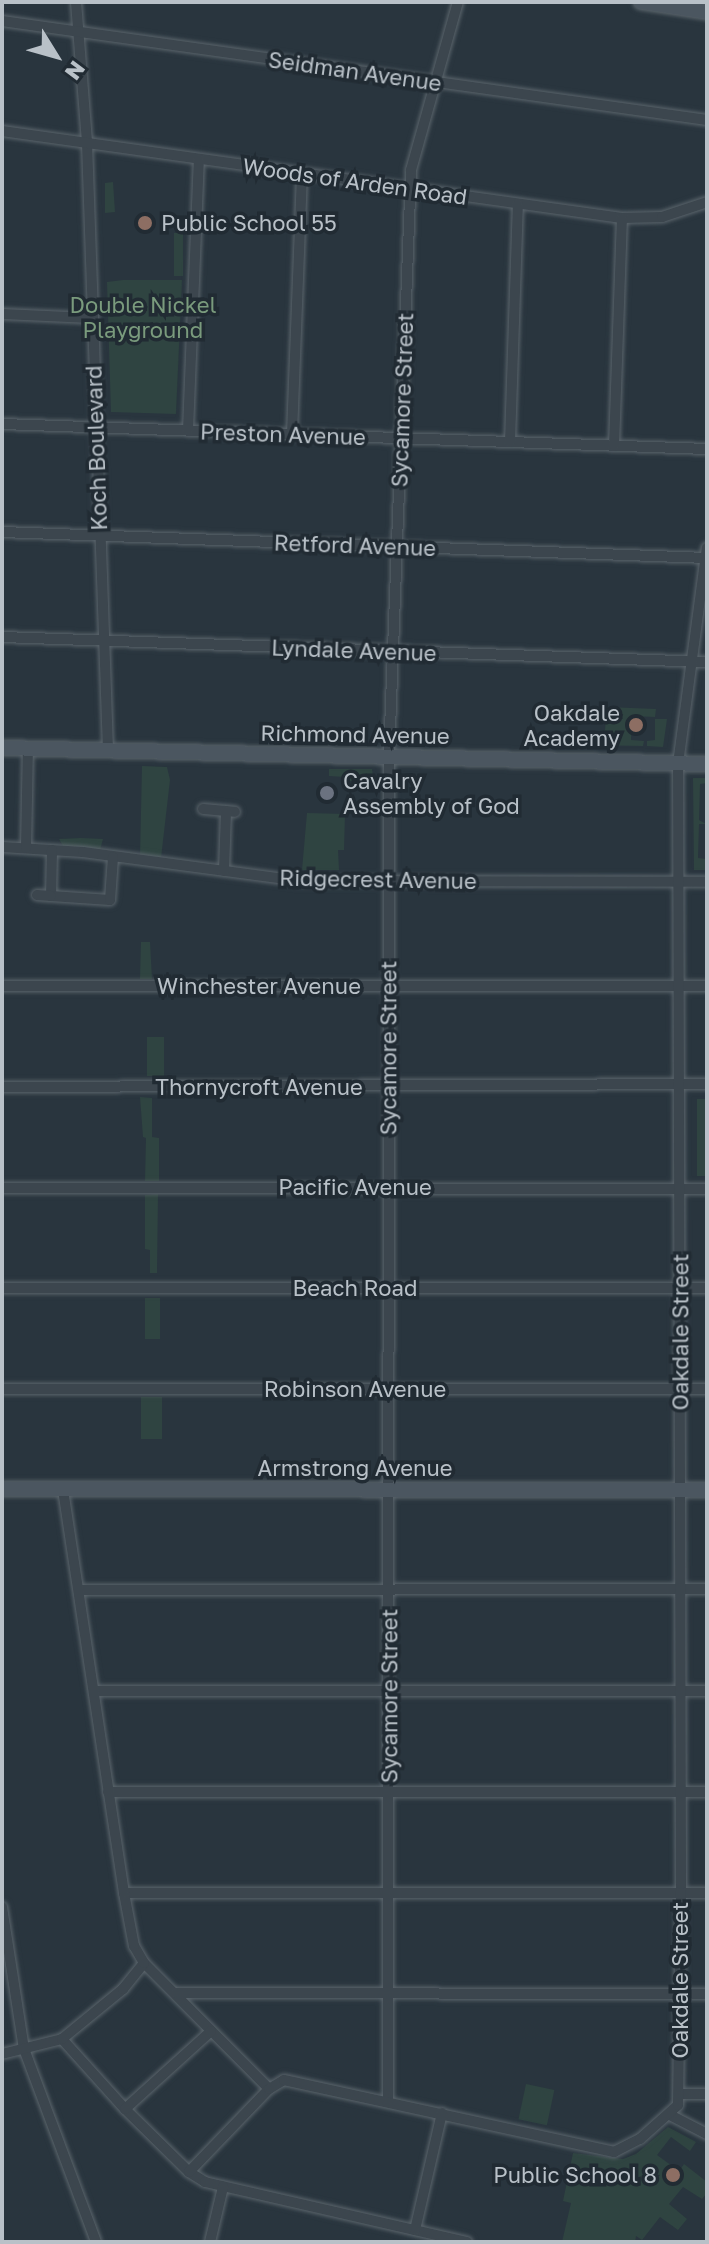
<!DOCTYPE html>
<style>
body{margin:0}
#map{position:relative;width:709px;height:2244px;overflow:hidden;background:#29353e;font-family:"Golos Text",sans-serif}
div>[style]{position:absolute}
.green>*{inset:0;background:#2f4441;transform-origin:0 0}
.roads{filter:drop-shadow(0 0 2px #5a646b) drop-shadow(0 0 2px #5a646b)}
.street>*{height:10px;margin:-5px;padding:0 5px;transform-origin:5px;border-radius:5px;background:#3c464e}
.secondary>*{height:14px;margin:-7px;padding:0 7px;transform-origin:7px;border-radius:7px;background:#4b5660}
.dots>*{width:22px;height:22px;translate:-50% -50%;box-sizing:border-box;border:4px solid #212b33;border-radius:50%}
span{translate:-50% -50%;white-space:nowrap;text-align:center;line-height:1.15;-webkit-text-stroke:7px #212b33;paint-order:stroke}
.street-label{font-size:22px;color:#b9c1c8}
.poi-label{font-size:22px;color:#b9c1c8}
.left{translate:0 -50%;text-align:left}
.right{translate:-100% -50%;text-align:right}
.park-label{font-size:22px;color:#7a9b7d}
.frame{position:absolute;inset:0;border:4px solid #b9c1c8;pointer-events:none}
.north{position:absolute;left:16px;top:16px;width:80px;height:80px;-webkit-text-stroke:6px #212b33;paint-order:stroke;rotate:127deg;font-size:22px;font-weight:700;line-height:32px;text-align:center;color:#b9c1c8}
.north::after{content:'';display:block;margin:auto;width:28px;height:36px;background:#b9c1c8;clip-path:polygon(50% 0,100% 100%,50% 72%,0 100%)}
</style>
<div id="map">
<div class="green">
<div style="clip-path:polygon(113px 182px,115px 212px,105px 213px,105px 183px)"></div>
<div style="left:174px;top:233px;width:9px;height:43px"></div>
<div style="clip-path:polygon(123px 280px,182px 280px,176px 414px,111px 412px,107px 282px)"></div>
<div style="clip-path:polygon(607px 707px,656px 709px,655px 717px,632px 716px,631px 740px,644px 741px,643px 746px,583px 745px,584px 734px,605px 730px)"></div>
<div style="clip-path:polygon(655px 719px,667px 719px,663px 747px,647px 746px,647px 741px,655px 740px)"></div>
<div style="clip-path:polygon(142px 766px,167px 767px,170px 780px,161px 858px,140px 858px)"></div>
<div style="clip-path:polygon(329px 769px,372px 769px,375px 791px,373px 782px,347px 781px,345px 777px,329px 776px)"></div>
<div style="clip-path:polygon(693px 778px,707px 778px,707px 783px,700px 784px,699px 820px,706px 824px,699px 824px,698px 858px,706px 859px,707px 870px,694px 870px)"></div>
<div style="clip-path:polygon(307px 813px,345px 814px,344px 850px,338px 850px,339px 870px,302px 870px)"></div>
<div style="clip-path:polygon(59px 839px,80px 838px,103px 839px,100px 850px,63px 846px)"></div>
<div style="clip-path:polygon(141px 942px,150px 942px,152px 979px,140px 979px)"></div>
<div style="left:147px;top:1037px;width:17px;height:39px"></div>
<div style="clip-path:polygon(140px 1097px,152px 1098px,152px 1137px,159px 1138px,159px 1181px,145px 1181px,146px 1138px,143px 1137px)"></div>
<div style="left:707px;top:1099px;width:77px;height:10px;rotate:90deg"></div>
<div style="clip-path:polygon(158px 1194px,157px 1273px,150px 1273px,150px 1250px,145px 1249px,145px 1195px)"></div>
<div style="left:145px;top:1298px;width:15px;height:41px"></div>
<div style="left:141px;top:1397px;width:21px;height:42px"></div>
<div style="left:526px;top:2084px;width:29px;height:36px;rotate:12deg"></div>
<div style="clip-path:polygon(668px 2127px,696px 2142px,690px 2151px,671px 2137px,657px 2155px,679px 2171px,684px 2164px,707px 2182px,707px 2193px,702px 2199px,683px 2187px,669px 2204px,687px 2219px,678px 2230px,660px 2217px,642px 2240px,636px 2236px,635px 2242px,562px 2242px,571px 2203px,563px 2201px,573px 2153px,623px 2159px,636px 2154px)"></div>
</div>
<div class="roads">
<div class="street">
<div style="left:76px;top:2px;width:141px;rotate:85.5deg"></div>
<div style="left:87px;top:143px;width:607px;rotate:88.02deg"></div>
<div style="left:2px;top:21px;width:712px;rotate:7.99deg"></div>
<div style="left:2px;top:131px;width:626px;rotate:7.99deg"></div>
<div style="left:622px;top:218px;width:40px;rotate:-1.4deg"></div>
<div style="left:662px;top:217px;width:47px;rotate:-18.4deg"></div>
<div style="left:2px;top:314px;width:89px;rotate:2.6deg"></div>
<div style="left:2px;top:424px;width:705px;rotate:2.03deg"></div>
<div style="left:188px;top:430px;width:271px;rotate:-87.7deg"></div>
<div style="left:292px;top:434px;width:261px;rotate:-87.8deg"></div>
<div style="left:510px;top:442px;width:238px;rotate:-88.1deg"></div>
<div style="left:614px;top:446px;width:228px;rotate:-88deg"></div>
<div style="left:2px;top:532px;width:705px;rotate:2.11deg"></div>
<div style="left:2px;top:637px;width:705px;rotate:2.03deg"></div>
<div style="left:203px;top:809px;width:32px;rotate:5deg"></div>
<div style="left:2px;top:847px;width:81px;rotate:3.5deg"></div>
<div style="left:83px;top:852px;width:218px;rotate:7.6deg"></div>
<div style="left:299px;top:881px;width:408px;rotate:0.1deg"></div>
<div style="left:26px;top:848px;width:100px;rotate:-88.9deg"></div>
<div style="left:52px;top:850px;width:46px;rotate:91.2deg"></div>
<div style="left:51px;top:896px;width:59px;rotate:3.9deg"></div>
<div style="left:110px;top:900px;width:43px;rotate:-86deg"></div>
<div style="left:224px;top:871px;width:60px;rotate:-88.1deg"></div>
<div style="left:37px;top:895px;width:14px;rotate:4deg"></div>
<div style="left:2px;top:986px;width:705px"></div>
<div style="left:2px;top:1087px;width:705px;rotate:-0.24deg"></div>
<div style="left:2px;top:1188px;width:705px;rotate:0.08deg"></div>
<div style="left:2px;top:1288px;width:705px"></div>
<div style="left:2px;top:1389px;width:705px"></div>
<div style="left:79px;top:1590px;width:628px;rotate:-0.09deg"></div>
<div style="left:94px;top:1691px;width:613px"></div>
<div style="left:108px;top:1792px;width:599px"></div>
<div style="left:124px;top:1893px;width:583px"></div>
<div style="left:2px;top:1907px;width:144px;rotate:81.2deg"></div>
<div style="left:24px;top:2049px;width:206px;rotate:69.5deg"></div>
<div style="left:144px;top:1963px;width:177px;rotate:45.2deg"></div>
<div style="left:176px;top:1993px;width:531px;rotate:0.11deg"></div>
<div style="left:62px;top:2039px;width:94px;rotate:48deg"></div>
<div style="left:125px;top:2109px;width:90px;rotate:44.5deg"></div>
<div style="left:189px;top:2172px;width:19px;rotate:32deg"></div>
<div style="left:205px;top:2182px;width:269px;rotate:12.9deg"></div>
<div style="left:2px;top:2054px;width:62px;rotate:-14deg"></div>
<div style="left:62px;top:2039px;width:79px;rotate:-39.3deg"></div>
<div style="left:123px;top:1989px;width:33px;rotate:-51deg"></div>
<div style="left:144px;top:1963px;width:20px;rotate:-120deg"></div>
<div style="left:134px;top:1946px;width:54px;rotate:-100.7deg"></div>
<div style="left:124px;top:1893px;width:410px;rotate:-98.6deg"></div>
<div style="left:680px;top:2094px;width:27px"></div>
<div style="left:388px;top:2100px;width:1344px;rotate:-89.96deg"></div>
<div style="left:389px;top:756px;width:586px;rotate:-87.85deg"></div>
<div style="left:411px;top:170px;width:174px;rotate:-74.4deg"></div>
<div style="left:125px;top:2109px;width:116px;rotate:-42.2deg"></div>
<div style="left:670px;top:2115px;width:42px;rotate:27.2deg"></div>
<div style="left:189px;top:2172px;width:115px;rotate:-46.1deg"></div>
<div style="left:269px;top:2089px;width:17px;rotate:-31deg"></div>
<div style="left:284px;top:2080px;width:338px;rotate:12.3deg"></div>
<div style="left:614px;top:2152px;width:29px;rotate:-27deg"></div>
<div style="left:640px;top:2139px;width:51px;rotate:-41.8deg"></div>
<div style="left:678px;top:2105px;width:221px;rotate:-89.2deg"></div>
<div style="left:681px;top:1884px;width:1120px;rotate:-90.15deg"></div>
<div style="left:678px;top:764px;width:218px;rotate:-82.4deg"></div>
<div style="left:415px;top:2230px;width:120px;rotate:-77deg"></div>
<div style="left:210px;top:2242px;width:57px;rotate:-76.7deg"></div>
</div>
<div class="secondary">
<div style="left:641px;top:2px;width:67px;rotate:8.6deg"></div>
<div style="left:2px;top:748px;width:705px;rotate:1.3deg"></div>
<div style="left:2px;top:1489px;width:705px;rotate:0.08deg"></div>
</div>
</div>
<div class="dots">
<div style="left:145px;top:223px;background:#8d6e63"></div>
<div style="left:636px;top:725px;background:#8d6e63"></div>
<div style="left:327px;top:793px;background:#6b7280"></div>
<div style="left:673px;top:2175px;background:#8d6e63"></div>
</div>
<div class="street-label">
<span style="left:355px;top:71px;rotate:8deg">Seidman Avenue</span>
<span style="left:355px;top:181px;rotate:8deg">Woods of Arden Road</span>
<span style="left:402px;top:400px;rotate:-88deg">Sycamore Street</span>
<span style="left:283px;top:434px;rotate:2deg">Preston Avenue</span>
<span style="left:96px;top:448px;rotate:-92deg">Koch Boulevard</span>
<span style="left:355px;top:545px;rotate:2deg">Retford Avenue</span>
<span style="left:354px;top:650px;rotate:2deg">Lyndale Avenue</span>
<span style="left:355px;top:734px;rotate:1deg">Richmond Avenue</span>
<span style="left:378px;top:879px;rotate:1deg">Ridgecrest Avenue</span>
<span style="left:259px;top:986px">Winchester Avenue</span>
<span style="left:388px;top:1048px;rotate:-90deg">Sycamore Street</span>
<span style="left:259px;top:1087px">Thornycroft Avenue</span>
<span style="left:355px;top:1187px">Pacific Avenue</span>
<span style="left:355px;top:1288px">Beach Road</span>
<span style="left:680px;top:1332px;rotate:-90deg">Oakdale Street</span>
<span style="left:355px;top:1389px">Robinson Avenue</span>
<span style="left:355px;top:1468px">Armstrong Avenue</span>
<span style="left:389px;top:1696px;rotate:-90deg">Sycamore Street</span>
<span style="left:680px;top:1980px;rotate:-90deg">Oakdale Street</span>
</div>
<div class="poi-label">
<span class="left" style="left:161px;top:223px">Public School 55</span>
<span class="right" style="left:620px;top:725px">Oakdale<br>Academy</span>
<span class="left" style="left:343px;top:793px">Cavalry<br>Assembly of God</span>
<span class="right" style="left:657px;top:2175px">Public School 8</span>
</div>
<div class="park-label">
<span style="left:143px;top:317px">Double Nickel<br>Playground</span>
</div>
<div class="frame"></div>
<div class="north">N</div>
</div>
